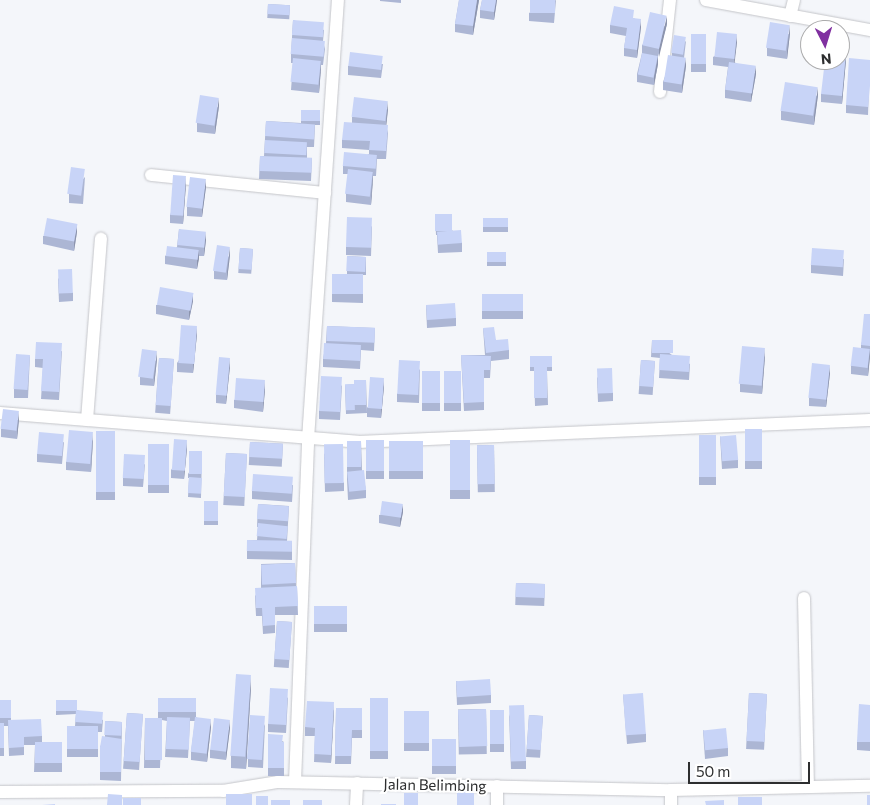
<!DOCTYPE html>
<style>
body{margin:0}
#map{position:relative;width:870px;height:805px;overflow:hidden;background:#f4f6fa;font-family:Commissioner,sans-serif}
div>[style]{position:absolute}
.roads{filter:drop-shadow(0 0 1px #c4c5c9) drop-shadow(0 0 1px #c4c5c9)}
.minor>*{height:12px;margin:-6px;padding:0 6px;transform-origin:6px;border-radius:6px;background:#fff}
.wall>*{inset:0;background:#acb6d4;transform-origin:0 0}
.shaded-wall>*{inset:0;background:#8c94ad}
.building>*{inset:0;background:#c8d4f7;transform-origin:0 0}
span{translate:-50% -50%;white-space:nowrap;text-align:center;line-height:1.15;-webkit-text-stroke:4px #fff;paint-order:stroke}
.street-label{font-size:15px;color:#2d2e2f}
.north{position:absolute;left:800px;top:20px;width:50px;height:50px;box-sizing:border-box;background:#fff;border:1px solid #ababac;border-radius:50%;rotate:175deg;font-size:14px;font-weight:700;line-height:20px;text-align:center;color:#2d2e2f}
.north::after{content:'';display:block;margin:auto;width:18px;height:22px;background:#8030a0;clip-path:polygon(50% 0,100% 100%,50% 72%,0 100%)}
.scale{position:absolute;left:688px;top:762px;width:122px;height:22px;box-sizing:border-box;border:2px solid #2d2e2f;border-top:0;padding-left:6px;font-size:15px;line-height:18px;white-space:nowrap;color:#2d2e2f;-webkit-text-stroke:4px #fff;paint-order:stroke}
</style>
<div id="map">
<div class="roads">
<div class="minor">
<div style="left:706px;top:0;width:167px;rotate:10.4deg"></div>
<div style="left:790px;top:16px;width:16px;rotate:-76deg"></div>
<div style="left:660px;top:92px;width:93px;rotate:-83.8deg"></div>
<div style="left:151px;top:175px;width:175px;rotate:5.9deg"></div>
<div style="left:0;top:413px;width:359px;rotate:4.6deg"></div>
<div style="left:358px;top:442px;width:512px;rotate:-2.46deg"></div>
<div style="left:87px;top:420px;width:182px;rotate:-85.6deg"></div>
<div style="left:804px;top:598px;width:188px;rotate:88.8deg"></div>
<div style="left:295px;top:782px;width:343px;rotate:-87.8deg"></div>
<div style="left:308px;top:439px;width:440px;rotate:-86.1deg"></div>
<div style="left:497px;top:786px;width:19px;rotate:90deg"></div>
<div style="left:671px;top:790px;width:15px;rotate:90deg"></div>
<div style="left:0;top:792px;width:223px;rotate:-0.3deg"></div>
<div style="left:223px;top:791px;width:56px;rotate:-9.3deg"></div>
<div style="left:278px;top:782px;width:393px;rotate:1.2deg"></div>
<div style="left:671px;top:790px;width:199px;rotate:-1.2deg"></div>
<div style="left:356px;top:805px;width:22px;rotate:-87deg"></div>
</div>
</div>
<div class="wall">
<div style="clip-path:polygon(380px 0,401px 0,401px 3px,380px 1px)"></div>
<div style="clip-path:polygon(459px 0,479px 0,473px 35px,455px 32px,455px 24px)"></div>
<div style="clip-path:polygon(482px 0,497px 0,494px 20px,480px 18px,480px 10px)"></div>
<div style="clip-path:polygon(556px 0,554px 23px,529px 21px,529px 13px)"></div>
<div style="left:268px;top:4px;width:22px;height:14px;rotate:3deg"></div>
<div style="clip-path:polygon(634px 18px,641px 27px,637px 58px,624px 56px,624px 48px,626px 36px,610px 33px,610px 25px)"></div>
<div style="clip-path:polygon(293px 20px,324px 30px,323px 41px,325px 49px,323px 65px,321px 65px,319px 93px,291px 90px,293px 63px,291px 63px,291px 54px)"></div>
<div style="clip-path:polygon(667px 24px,658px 57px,658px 64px,654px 85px,637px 82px,637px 74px,642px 53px,642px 45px)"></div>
<div style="clip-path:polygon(790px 33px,787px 59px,767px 56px,767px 48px)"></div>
<div style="left:691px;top:34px;width:15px;height:38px"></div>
<div style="clip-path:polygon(686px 41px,684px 58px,686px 66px,682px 93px,663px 90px,663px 82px,672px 56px,672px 53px)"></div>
<div style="clip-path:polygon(737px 42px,734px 62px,756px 74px,751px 102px,725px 98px,725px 90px,728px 67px,713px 65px,713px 57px)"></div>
<div style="clip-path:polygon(846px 60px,842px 104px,821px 102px,821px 94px)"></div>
<div style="clip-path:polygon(870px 60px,868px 115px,846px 113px,846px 105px)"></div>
<div style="clip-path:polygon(383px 64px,381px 78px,348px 75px,348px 66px)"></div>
<div style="clip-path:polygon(818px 95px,814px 125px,781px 120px,781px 111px)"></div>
<div style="clip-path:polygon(219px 106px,215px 134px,197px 132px,197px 123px)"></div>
<div style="clip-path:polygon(388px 109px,386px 125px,388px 133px,386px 159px,377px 159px,376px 176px,373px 176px,371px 205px,346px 202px,346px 194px,348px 174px,343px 174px,343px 166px,369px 154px,369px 150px,342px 148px,342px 140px,352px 123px,352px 117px)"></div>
<div style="clip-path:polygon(301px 110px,320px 110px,320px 125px,315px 125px,314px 147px,307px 147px,307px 158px,312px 158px,311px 181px,259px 179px,260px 156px,264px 156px,266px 121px,301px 123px)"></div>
<div style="clip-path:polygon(85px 177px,83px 204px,69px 203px,69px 194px)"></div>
<div style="clip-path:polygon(186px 184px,183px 224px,170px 223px,170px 215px)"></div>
<div style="clip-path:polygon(206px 187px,202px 217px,187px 216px,187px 207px)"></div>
<div style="clip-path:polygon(435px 214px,453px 231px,462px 243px,462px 252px,438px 253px,437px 235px,436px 235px)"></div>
<div style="left:483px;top:218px;width:25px;height:14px"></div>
<div style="clip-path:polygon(372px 226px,371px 256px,346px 255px,346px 247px)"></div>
<div style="clip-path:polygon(179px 229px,206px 240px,204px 256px,199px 256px,197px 269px,165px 264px,165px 256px,177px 247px)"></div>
<div style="clip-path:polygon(77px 232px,74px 251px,43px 244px,43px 236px)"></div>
<div style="left:240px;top:248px;width:13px;height:25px;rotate:4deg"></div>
<div style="left:506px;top:252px;width:14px;height:19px;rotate:90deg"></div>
<div style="clip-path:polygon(230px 255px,227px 280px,214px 279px,214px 271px)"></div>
<div style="clip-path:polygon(347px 256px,366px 257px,366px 275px,363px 275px,363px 303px,332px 302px,332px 274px,347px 274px)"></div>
<div style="clip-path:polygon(844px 259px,843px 276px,811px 273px,811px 265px)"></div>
<div style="clip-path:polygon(58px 278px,73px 293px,73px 301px,59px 302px)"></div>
<div style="left:482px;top:294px;width:41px;height:25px"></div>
<div style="clip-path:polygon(193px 301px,189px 320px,156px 314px,156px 305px)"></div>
<div style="clip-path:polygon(426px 305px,456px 318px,456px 326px,427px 328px)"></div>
<div style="clip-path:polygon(870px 314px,870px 354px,868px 376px,851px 374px,851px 366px,861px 348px,861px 345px)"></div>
<div style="clip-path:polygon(327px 326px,375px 328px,374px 351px,361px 350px,360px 369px,323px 367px,323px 359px,326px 343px)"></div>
<div style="clip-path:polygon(483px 328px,496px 340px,509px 350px,509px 359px,491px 361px,490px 378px,484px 378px,484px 410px,464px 411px,461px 355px,485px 355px)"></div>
<div style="clip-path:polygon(197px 334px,193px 373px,177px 372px,177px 363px)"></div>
<div style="clip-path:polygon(652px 340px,672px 355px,690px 364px,689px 380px,659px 378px,660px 358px,651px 357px)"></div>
<div style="clip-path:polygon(62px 351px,59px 400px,41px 399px,43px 368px,35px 367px,35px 359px)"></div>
<div style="clip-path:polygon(30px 355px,28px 398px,14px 398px,14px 389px)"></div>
<div style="clip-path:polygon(530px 356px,552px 356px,552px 371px,547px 371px,548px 405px,535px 406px,534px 371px,530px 371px)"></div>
<div style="clip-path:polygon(765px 356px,762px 394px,740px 392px,740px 384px)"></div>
<div style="left:159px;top:358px;width:15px;height:55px;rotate:4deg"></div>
<div style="clip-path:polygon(157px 359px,154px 386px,140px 385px,140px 377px)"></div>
<div style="left:641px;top:360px;width:14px;height:34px;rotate:4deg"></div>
<div style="clip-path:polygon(230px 366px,226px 404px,216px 403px,216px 395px)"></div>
<div style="clip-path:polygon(420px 369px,419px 403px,397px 402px,397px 394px)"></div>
<div style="left:422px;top:371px;width:18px;height:40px"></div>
<div style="left:444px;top:371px;width:17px;height:40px"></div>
<div style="clip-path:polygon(830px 373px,826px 407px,809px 406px,809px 398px)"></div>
<div style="clip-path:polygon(597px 377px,613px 393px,613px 401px,598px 402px)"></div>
<div style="clip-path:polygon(366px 380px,367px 413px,346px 414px,345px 385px,354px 384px)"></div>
<div style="clip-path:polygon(342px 385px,340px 420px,319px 419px,319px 411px)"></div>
<div style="clip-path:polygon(384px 386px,381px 418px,367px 417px,367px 408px)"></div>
<div style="clip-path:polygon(265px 389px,263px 412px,234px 408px,234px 400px)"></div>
<div style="clip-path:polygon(19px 419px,17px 439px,1px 437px,1px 429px)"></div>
<div style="left:745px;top:429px;width:17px;height:40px"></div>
<div style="left:96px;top:431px;width:19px;height:69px"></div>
<div style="left:699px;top:435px;width:17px;height:50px"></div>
<div style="clip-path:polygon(720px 436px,738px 460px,738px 468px,722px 469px)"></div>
<div style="clip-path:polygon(93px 440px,91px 472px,66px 470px,66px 462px)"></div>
<div style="left:366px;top:440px;width:18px;height:39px"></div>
<div style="left:450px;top:440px;width:20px;height:59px"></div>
<div style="clip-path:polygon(347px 441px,361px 441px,362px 470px,366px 490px,366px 498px,348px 500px,347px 479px)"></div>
<div style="left:389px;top:441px;width:34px;height:38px"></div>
<div style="clip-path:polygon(64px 442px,62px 464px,37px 462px,37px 454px)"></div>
<div style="left:250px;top:442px;width:33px;height:23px;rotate:3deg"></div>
<div style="left:148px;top:444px;width:21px;height:49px"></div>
<div style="left:494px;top:445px;width:47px;height:17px;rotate:89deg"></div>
<div style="clip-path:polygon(187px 448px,184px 479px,171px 478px,171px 470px)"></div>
<div style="clip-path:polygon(202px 451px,201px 498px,188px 497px,189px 478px,188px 478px,188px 474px)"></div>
<div style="left:226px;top:453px;width:21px;height:52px;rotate:3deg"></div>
<div style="clip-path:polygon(324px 453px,344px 483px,344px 491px,325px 492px)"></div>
<div style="clip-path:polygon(145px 464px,143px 487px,123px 486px,123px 478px)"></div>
<div style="clip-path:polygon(293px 485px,292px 502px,252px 499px,252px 491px)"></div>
<div style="left:204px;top:501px;width:14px;height:24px"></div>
<div style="clip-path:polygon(258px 504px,289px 506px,287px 541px,292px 541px,292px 560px,247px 559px,247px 540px,257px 540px,258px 527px,257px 527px)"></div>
<div style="clip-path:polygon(403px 512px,400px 527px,379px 523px,379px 515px)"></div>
<div style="clip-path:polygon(295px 563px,296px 586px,297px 586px,298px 615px,275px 615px,275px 633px,263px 634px,262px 616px,256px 616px,255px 596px,261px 588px,261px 564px)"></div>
<div style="left:516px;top:583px;width:29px;height:22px;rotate:2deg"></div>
<div style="left:347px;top:606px;width:26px;height:33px;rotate:90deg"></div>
<div style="left:277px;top:621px;width:15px;height:46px;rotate:4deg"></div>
<div style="clip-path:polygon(456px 681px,491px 695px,491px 703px,457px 705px)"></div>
<div style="clip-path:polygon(251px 687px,246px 769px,231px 768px,231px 756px)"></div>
<div style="left:749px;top:693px;width:18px;height:56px;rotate:3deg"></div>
<div style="clip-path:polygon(623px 694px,646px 734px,646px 742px,627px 744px)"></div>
<div style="clip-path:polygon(288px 697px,286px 733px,268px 732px,268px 724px)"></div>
<div style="clip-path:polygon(158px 698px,196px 698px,196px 717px,211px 727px,207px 762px,191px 760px,191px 752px,195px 721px,190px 721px,188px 758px,165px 757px,167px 721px,162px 720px,160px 768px,144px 768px,145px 718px,158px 718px)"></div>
<div style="left:370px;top:698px;width:18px;height:61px"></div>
<div style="clip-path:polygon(11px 700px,11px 720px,42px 736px,42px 742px,62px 742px,62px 772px,34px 772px,35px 745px,24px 745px,24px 755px,9px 756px,8px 726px,4px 726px,4px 756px,0 756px,0 701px)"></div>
<div style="clip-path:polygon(56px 700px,77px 710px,103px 720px,102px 732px,98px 732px,98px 757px,67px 757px,67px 726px,75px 726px,76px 714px,56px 715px)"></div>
<div style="clip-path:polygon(870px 705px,870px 751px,857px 750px,857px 742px)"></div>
<div style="clip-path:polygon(336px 708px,362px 708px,362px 738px,352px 738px,351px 764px,335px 764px)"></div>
<div style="left:486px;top:709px;width:45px;height:28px;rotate:89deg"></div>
<div style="clip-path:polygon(334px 710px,331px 763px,314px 762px,315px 736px,305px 736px,305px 727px)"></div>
<div style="left:490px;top:710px;width:14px;height:42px"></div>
<div style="left:429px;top:711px;width:40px;height:25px;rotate:90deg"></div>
<div style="left:127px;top:713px;width:16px;height:56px;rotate:4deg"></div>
<div style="clip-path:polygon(509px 714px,526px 761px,526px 769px,511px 769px)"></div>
<div style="left:529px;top:715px;width:14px;height:42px;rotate:4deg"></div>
<div style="clip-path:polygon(105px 721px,122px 722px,121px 781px,100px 780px,100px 747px,105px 737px)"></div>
<div style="clip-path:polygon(265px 724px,263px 768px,248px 767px,248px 759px)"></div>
<div style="clip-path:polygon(230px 728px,226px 760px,210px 758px,210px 750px)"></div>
<div style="clip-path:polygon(703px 730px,728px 748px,728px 756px,705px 759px)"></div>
<div style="clip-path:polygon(268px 734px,284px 742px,284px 776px,268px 776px)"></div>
<div style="left:432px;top:739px;width:24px;height:35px"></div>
</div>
<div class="shaded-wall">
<div style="clip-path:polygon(477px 0,479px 0,473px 35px,473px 26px)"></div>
<div style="clip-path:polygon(496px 0,497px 0,494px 20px,494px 12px)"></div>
<div style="clip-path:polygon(667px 16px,667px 24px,659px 57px,659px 49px)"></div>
<div style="clip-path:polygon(641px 19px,641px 27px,637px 58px,637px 50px)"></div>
<div style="clip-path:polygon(790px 25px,790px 33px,787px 59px,787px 51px)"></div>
<div style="clip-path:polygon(737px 34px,737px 42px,734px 68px,734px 60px)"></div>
<div style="clip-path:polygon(846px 52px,846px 60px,842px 104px,842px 96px)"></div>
<div style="clip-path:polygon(658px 56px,658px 64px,654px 85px,654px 77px)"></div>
<div style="clip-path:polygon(686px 58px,686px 66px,682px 93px,682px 85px)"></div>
<div style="clip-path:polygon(321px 61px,321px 69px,319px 93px,319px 84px)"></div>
<div style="clip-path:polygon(756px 66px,756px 74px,751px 102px,751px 94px)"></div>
<div style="clip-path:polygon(818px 87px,818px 95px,814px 125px,814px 116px)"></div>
<div style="clip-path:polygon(219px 98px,219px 106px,215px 134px,215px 126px)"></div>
<div style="clip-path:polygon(388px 101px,388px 109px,386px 128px,386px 120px)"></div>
<div style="clip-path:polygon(373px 172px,373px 180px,371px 205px,371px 197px)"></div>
<div style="clip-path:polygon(186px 176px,186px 184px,183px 224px,183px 216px)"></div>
<div style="clip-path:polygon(206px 179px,206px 187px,202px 217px,202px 209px)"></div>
<div style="clip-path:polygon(77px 224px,77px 232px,74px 251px,74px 243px)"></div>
<div style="clip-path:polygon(206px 232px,206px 240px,204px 256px,204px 248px)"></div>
<div style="clip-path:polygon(230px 247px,230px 255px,227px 280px,227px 272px)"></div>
<div style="clip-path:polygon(199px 250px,199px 259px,197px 269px,197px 261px)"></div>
<div style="clip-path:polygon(193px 293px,193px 301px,189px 320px,189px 312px)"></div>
<div style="clip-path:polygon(197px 326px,197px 334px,193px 373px,193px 365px)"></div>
<div style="clip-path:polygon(765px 348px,765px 356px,762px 394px,762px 386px)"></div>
<div style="clip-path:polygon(870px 349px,870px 357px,868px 376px,868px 368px)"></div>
<div style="clip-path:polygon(157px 351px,157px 359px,154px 386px,154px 378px)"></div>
<div style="clip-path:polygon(230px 358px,230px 366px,226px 404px,226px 396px)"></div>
<div style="clip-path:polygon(830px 365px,830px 373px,826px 407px,826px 399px)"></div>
<div style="clip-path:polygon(384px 378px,384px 386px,381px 418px,381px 409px)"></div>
<div style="clip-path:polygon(265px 380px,265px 389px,263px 412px,263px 403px)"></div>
<div style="clip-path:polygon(19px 411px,19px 419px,17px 439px,17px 430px)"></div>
<div style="clip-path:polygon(93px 432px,93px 440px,91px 472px,91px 464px)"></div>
<div style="clip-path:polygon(187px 440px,187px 448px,184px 479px,184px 471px)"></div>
<div style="clip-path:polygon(403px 504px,403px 512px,400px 527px,400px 519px)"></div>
<div style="clip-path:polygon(251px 675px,251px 687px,246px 769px,246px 757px)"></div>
<div style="clip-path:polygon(334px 702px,334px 710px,331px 763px,331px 755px)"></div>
<div style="clip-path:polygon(211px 719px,211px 727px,207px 762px,207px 754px)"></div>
<div style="clip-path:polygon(230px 720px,230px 728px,226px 760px,226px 752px)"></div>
</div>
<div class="building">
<div style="clip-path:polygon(459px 0,477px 0,473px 26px,455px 24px)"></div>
<div style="clip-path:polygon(482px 0,496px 0,494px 12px,480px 10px)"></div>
<div style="left:530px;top:0;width:25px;height:13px"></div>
<div style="left:268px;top:4px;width:22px;height:10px;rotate:3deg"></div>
<div style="clip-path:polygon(614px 6px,634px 10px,633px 18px,641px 19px,637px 50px,624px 48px,627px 28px,610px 25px)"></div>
<div style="left:650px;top:12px;width:17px;height:34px;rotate:13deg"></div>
<div style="left:293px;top:20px;width:31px;height:15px;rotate:4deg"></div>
<div style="left:770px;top:22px;width:20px;height:26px;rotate:9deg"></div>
<div style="left:717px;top:32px;width:20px;height:25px;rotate:6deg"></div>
<div style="left:691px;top:34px;width:15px;height:30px"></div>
<div style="left:674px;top:35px;width:12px;height:18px;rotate:9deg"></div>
<div style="left:292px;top:38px;width:33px;height:16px;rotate:5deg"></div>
<div style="clip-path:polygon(840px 51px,846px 52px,842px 96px,821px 94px,825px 60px,840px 60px)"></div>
<div style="left:350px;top:52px;width:33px;height:14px;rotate:7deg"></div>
<div style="left:642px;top:53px;width:16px;height:22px;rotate:11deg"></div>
<div style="left:668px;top:55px;width:18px;height:27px;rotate:9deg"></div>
<div style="left:293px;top:58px;width:28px;height:24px;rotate:6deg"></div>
<div style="clip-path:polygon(849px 58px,870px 60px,870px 86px,868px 107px,846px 105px)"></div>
<div style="left:729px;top:62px;width:27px;height:28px;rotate:8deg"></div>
<div style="left:785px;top:82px;width:33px;height:29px;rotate:9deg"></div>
<div style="left:200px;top:95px;width:19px;height:28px;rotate:9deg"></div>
<div style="left:354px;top:97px;width:34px;height:20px;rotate:7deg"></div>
<div style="left:301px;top:110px;width:19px;height:11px"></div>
<div style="left:266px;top:121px;width:49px;height:15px;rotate:4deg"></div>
<div style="clip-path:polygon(344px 122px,388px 125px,386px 151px,369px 150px,370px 141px,342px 140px)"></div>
<div style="left:265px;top:140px;width:42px;height:13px;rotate:3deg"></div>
<div style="left:344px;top:152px;width:33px;height:14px;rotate:5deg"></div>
<div style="left:260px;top:156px;width:52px;height:15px;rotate:2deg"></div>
<div style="left:71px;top:167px;width:14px;height:27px;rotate:8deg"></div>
<div style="left:348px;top:169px;width:25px;height:25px;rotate:7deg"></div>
<div style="left:173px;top:175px;width:13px;height:40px;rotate:4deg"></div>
<div style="left:190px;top:177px;width:16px;height:30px;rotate:7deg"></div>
<div style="left:435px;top:214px;width:17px;height:17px"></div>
<div style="left:347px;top:217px;width:25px;height:30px;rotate:2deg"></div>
<div style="left:47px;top:218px;width:31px;height:18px;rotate:11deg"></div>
<div style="left:483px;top:218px;width:25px;height:9px"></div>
<div style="left:179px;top:229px;width:27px;height:16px;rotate:6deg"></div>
<div style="left:461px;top:230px;width:13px;height:24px;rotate:86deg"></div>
<div style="left:217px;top:245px;width:13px;height:26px;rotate:9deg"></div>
<div style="left:167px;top:246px;width:32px;height:10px;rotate:7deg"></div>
<div style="left:240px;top:248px;width:13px;height:21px;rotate:4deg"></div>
<div style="left:812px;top:248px;width:32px;height:17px;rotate:4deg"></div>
<div style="left:506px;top:252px;width:10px;height:19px;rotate:90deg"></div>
<div style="left:347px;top:256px;width:19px;height:15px;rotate:3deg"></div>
<div style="left:72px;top:269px;width:24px;height:14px;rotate:88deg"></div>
<div style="left:332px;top:274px;width:31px;height:20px"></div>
<div style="left:160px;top:287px;width:34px;height:18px;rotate:10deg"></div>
<div style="left:482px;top:294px;width:41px;height:17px"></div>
<div style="left:455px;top:303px;width:15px;height:29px;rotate:86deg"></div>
<div style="clip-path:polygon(864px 314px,870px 314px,870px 346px,861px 345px)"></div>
<div style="left:181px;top:325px;width:16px;height:38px;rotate:4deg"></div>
<div style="left:327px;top:326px;width:48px;height:15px;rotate:2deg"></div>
<div style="clip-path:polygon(494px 327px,496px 340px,508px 339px,509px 350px,486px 353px,483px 328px)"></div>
<div style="left:652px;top:340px;width:21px;height:13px"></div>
<div style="clip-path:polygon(36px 342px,62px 343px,59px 392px,41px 391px,43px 359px,35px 359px)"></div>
<div style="left:324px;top:343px;width:37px;height:16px;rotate:3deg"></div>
<div style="left:742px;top:346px;width:23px;height:38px;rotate:5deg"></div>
<div style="left:853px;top:347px;width:17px;height:19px;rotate:7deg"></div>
<div style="left:142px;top:349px;width:15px;height:28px;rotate:8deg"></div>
<div style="left:16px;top:354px;width:14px;height:35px;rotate:4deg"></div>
<div style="left:660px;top:354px;width:30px;height:16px;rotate:4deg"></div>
<div style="clip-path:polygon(461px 355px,491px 356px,490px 370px,484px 370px,484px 402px,464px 403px)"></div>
<div style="clip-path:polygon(530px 356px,552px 356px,552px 367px,547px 367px,547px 365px,534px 365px,534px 367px,530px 367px)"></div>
<div style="left:219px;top:357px;width:11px;height:38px;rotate:5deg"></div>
<div style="left:159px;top:358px;width:15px;height:47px;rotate:4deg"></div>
<div style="left:399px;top:360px;width:21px;height:34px;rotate:3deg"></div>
<div style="left:641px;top:360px;width:14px;height:26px;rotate:4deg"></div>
<div style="left:812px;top:363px;width:18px;height:35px;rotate:6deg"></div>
<div style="left:534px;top:365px;width:13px;height:33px"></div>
<div style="left:612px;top:368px;width:25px;height:15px;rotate:88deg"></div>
<div style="left:422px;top:371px;width:18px;height:32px"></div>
<div style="left:444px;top:371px;width:17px;height:32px"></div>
<div style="left:321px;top:376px;width:21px;height:35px;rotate:3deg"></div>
<div style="left:370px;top:377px;width:14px;height:31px;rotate:4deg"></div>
<div style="left:236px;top:378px;width:29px;height:22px;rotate:4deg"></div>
<div style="left:354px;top:380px;width:12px;height:25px"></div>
<div style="left:354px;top:384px;width:26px;height:9px;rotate:88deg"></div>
<div style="left:3px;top:409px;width:16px;height:20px;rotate:7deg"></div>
<div style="left:745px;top:429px;width:17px;height:32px"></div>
<div style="left:69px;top:430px;width:24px;height:32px;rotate:5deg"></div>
<div style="left:96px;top:431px;width:19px;height:61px"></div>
<div style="left:39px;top:432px;width:25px;height:22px;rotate:5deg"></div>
<div style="left:699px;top:435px;width:17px;height:42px"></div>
<div style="left:736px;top:435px;width:25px;height:16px;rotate:85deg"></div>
<div style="left:174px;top:439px;width:13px;height:31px;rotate:4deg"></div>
<div style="left:366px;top:440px;width:18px;height:31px"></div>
<div style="left:450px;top:440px;width:20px;height:50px"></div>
<div style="left:347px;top:441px;width:14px;height:26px"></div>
<div style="left:389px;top:441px;width:34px;height:30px"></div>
<div style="left:250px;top:442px;width:33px;height:15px;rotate:3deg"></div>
<div style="left:148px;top:444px;width:21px;height:41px"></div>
<div style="left:343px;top:444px;width:39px;height:19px;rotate:89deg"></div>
<div style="left:494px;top:445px;width:39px;height:17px;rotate:89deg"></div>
<div style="left:189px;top:451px;width:13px;height:23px"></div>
<div style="left:226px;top:453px;width:21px;height:43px;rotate:3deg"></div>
<div style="left:124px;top:454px;width:21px;height:24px;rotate:3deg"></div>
<div style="left:364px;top:470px;width:20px;height:17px;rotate:84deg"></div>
<div style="left:253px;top:474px;width:40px;height:17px;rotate:4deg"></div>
<div style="left:189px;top:477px;width:13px;height:16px;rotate:4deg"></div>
<div style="left:204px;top:501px;width:14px;height:20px"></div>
<div style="left:382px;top:501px;width:21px;height:14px;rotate:8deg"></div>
<div style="left:258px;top:504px;width:31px;height:15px;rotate:4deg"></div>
<div style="left:258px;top:523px;width:30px;height:13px;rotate:6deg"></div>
<div style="left:247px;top:540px;width:45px;height:11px;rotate:1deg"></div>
<div style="left:295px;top:563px;width:20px;height:34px;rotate:87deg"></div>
<div style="left:516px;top:583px;width:29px;height:14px;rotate:2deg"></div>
<div style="clip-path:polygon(297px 586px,298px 606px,275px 607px,275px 625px,263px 626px,262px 608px,256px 608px,255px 588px)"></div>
<div style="left:347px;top:606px;width:18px;height:33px;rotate:90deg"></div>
<div style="left:277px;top:621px;width:15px;height:38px;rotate:4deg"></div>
<div style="left:236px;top:674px;width:15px;height:82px;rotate:4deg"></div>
<div style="left:490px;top:679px;width:16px;height:34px;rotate:86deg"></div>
<div style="left:270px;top:688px;width:18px;height:36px;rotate:3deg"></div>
<div style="left:643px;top:693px;width:41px;height:20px;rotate:86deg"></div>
<div style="left:749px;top:693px;width:18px;height:48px;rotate:3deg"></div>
<div style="left:158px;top:698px;width:38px;height:14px"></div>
<div style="left:370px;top:698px;width:18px;height:53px"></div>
<div style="left:11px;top:700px;width:18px;height:11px;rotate:90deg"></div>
<div style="left:56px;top:700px;width:21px;height:11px"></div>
<div style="clip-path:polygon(307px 701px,334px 702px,331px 755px,314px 754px,315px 728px,305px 727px)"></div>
<div style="clip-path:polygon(859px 704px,870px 705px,870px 742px,857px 742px)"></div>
<div style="left:524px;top:705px;width:56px;height:15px;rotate:88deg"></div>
<div style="clip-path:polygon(336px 708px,362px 708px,362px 730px,352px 730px,351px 756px,335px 756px)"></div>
<div style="left:486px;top:709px;width:37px;height:28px;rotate:88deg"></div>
<div style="left:76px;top:710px;width:27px;height:12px;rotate:4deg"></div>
<div style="left:490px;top:710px;width:14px;height:34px"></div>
<div style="left:429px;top:711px;width:32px;height:25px;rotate:90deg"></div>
<div style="left:127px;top:713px;width:16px;height:48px;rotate:4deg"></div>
<div style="left:250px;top:715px;width:15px;height:44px;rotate:4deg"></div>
<div style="left:529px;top:715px;width:14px;height:34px;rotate:4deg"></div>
<div style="left:167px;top:717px;width:23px;height:32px;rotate:2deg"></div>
<div style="left:195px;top:717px;width:16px;height:35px;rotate:7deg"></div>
<div style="left:145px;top:718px;width:17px;height:42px"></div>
<div style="left:214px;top:718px;width:16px;height:32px;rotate:7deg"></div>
<div style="clip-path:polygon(41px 719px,42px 736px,24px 737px,24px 747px,9px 748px,8px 720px)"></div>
<div style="left:105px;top:721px;width:17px;height:14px;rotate:3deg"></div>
<div style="left:0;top:723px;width:4px;height:25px"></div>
<div style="left:67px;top:726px;width:31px;height:23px"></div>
<div style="left:726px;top:728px;width:20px;height:23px;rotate:84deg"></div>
<div style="clip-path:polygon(268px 734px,283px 735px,282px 742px,268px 743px)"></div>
<div style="clip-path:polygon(102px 736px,122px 739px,121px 747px,100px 747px)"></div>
<div style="left:432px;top:739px;width:24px;height:27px"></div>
<div style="left:35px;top:742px;width:27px;height:21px"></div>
<div style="left:284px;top:742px;width:26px;height:16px;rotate:90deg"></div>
<div style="left:100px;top:747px;width:21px;height:25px"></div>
<div style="left:457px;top:782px;width:17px;height:23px"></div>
<div style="left:404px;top:793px;width:14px;height:12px"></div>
<div style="clip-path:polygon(108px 794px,122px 795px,122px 805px,107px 805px)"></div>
<div style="left:226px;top:794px;width:26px;height:11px"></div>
<div style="left:867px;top:795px;width:3px;height:10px"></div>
<div style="left:256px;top:796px;width:12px;height:9px"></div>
<div style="left:738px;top:797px;width:24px;height:8px"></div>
<div style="left:123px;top:798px;width:18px;height:7px"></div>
<div style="left:271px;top:800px;width:19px;height:5px"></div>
<div style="left:303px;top:800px;width:19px;height:5px"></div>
<div style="clip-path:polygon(724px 800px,724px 805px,706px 805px,705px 801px)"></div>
<div style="clip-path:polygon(55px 804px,55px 805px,42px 805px)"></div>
<div style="left:381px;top:804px;width:15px;height:1px"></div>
</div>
<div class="street-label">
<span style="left:435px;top:785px;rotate:1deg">Jalan Belimbing</span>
</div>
<div class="north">N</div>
<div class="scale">50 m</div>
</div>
